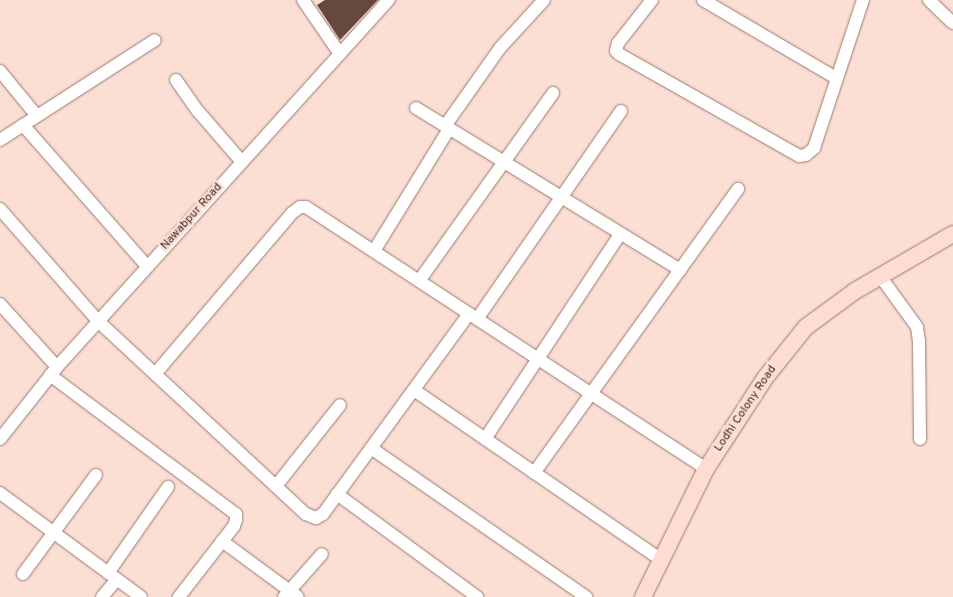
<!DOCTYPE html>
<style>
body{margin:0}
#map{position:relative;width:953px;height:597px;overflow:hidden;background:#fbded4;font-family:Overpass,sans-serif}
div>[style]{position:absolute}
.building>*{inset:0;background:#66483e}
.roads{filter:drop-shadow(0 0 1px #9b7a6f) drop-shadow(0 0 1px #9b7a6f)}
.minor>*{height:12px;margin:-6px;padding:0 6px;transform-origin:6px;border-radius:6px;background:#fff}
.major>*{height:16px;margin:-8px;padding:0 8px;transform-origin:8px;border-radius:8px;background:#fdddd2}
span{translate:-50% -50%;white-space:nowrap;text-align:center;line-height:1.15;-webkit-text-stroke:5px #fbded4;paint-order:stroke}
.street-label{font-size:12px;color:#3f312c}
</style>
<div id="map">
<div class="building">
<div style="clip-path:polygon(325px 0,378px 0,340px 40px,317px 5px)"></div>
</div>
<div class="roads">
<div class="minor">
<div style="left:303px;top:0;width:65px;rotate:55.6deg"></div>
<div style="left:652px;top:0;width:55px;rotate:128.3deg"></div>
<div style="left:618px;top:43px;width:8px;rotate:104deg"></div>
<div style="left:616px;top:51px;width:4px;rotate:45deg"></div>
<div style="left:619px;top:54px;width:207px;rotate:29.5deg"></div>
<div style="left:799px;top:156px;width:7px;rotate:-8deg"></div>
<div style="left:806px;top:155px;width:11px;rotate:-41deg"></div>
<div style="left:814px;top:148px;width:156px;rotate:-71.7deg"></div>
<div style="left:703px;top:0;width:154px;rotate:30.4deg"></div>
<div style="left:929px;top:0;width:33px;rotate:44deg"></div>
<div style="left:0;top:71px;width:58px;rotate:50.6deg"></div>
<div style="left:176px;top:80px;width:38px;rotate:55deg"></div>
<div style="left:198px;top:111px;width:67px;rotate:49.2deg"></div>
<div style="left:416px;top:108px;width:310px;rotate:31.5deg"></div>
<div style="left:23px;top:125px;width:188px;rotate:48.7deg"></div>
<div style="left:445px;top:126px;width:95px;rotate:-54.8deg"></div>
<div style="left:500px;top:48px;width:65px;rotate:-47.5deg"></div>
<div style="left:0;top:140px;width:184px;rotate:-32.8deg"></div>
<div style="left:0;top:209px;width:149px;rotate:48.8deg"></div>
<div style="left:98px;top:321px;width:284px;rotate:42.9deg"></div>
<div style="left:306px;top:514px;width:11px;rotate:22deg"></div>
<div style="left:316px;top:518px;width:8px;rotate:-30deg"></div>
<div style="left:323px;top:514px;width:248px;rotate:-53.9deg"></div>
<div style="left:374px;top:251px;width:143px;rotate:-58.4deg"></div>
<div style="left:880px;top:276px;width:63px;rotate:54deg"></div>
<div style="left:917px;top:327px;width:14px;rotate:82deg"></div>
<div style="left:919px;top:341px;width:98px;rotate:89.4deg"></div>
<div style="left:419px;top:281px;width:231px;rotate:-54.5deg"></div>
<div style="left:0;top:304px;width:85px;rotate:47.9deg"></div>
<div style="left:477px;top:319px;width:253px;rotate:-55.3deg"></div>
<div style="left:155px;top:374px;width:211px;rotate:-49.6deg"></div>
<div style="left:292px;top:213px;width:10px;rotate:-37deg"></div>
<div style="left:300px;top:207px;width:6px"></div>
<div style="left:306px;top:207px;width:478px;rotate:33.2deg"></div>
<div style="left:50px;top:375px;width:232px;rotate:36.8deg"></div>
<div style="left:236px;top:514px;width:6px;rotate:90deg"></div>
<div style="left:236px;top:520px;width:6px;rotate:108deg"></div>
<div style="left:234px;top:526px;width:90px;rotate:127.8deg"></div>
<div style="left:414px;top:390px;width:298px;rotate:34.5deg"></div>
<div style="left:0;top:439px;width:92px;rotate:-51.6deg"></div>
<div style="left:57px;top:367px;width:495px;rotate:-47.9deg"></div>
<div style="left:485px;top:439px;width:245px;rotate:-56.6deg"></div>
<div style="left:371px;top:448px;width:262px;rotate:34.7deg"></div>
<div style="left:534px;top:473px;width:350px;rotate:-54.3deg"></div>
<div style="left:276px;top:486px;width:103px;rotate:-51.7deg"></div>
<div style="left:0;top:493px;width:175px;rotate:36.4deg"></div>
<div style="left:337px;top:494px;width:174px;rotate:36.3deg"></div>
<div style="left:222px;top:541px;width:94px;rotate:36.4deg"></div>
<div style="left:108px;top:573px;width:105px;rotate:-55.1deg"></div>
<div style="left:23px;top:574px;width:123px;rotate:-53.6deg"></div>
<div style="left:102px;top:597px;width:23px;rotate:-50deg"></div>
<div style="left:284px;top:597px;width:57px;rotate:-48.5deg"></div>
</div>
<div class="major">
<div style="left:643px;top:597px;width:143px;rotate:-63.8deg"></div>
<div style="left:706px;top:469px;width:108px;rotate:-57deg"></div>
<div style="left:765px;top:378px;width:65px;rotate:-51.2deg"></div>
<div style="left:806px;top:327px;width:61px;rotate:-36.3deg"></div>
<div style="left:855px;top:291px;width:113px;rotate:-30.2deg"></div>
</div>
</div>
<div class="street-label">
<span style="left:192px;top:217px;rotate:-48deg">Nawabpur Road</span>
<span style="left:746px;top:409px;rotate:-56deg">Lodhi Colony Road</span>
</div>
</div>
